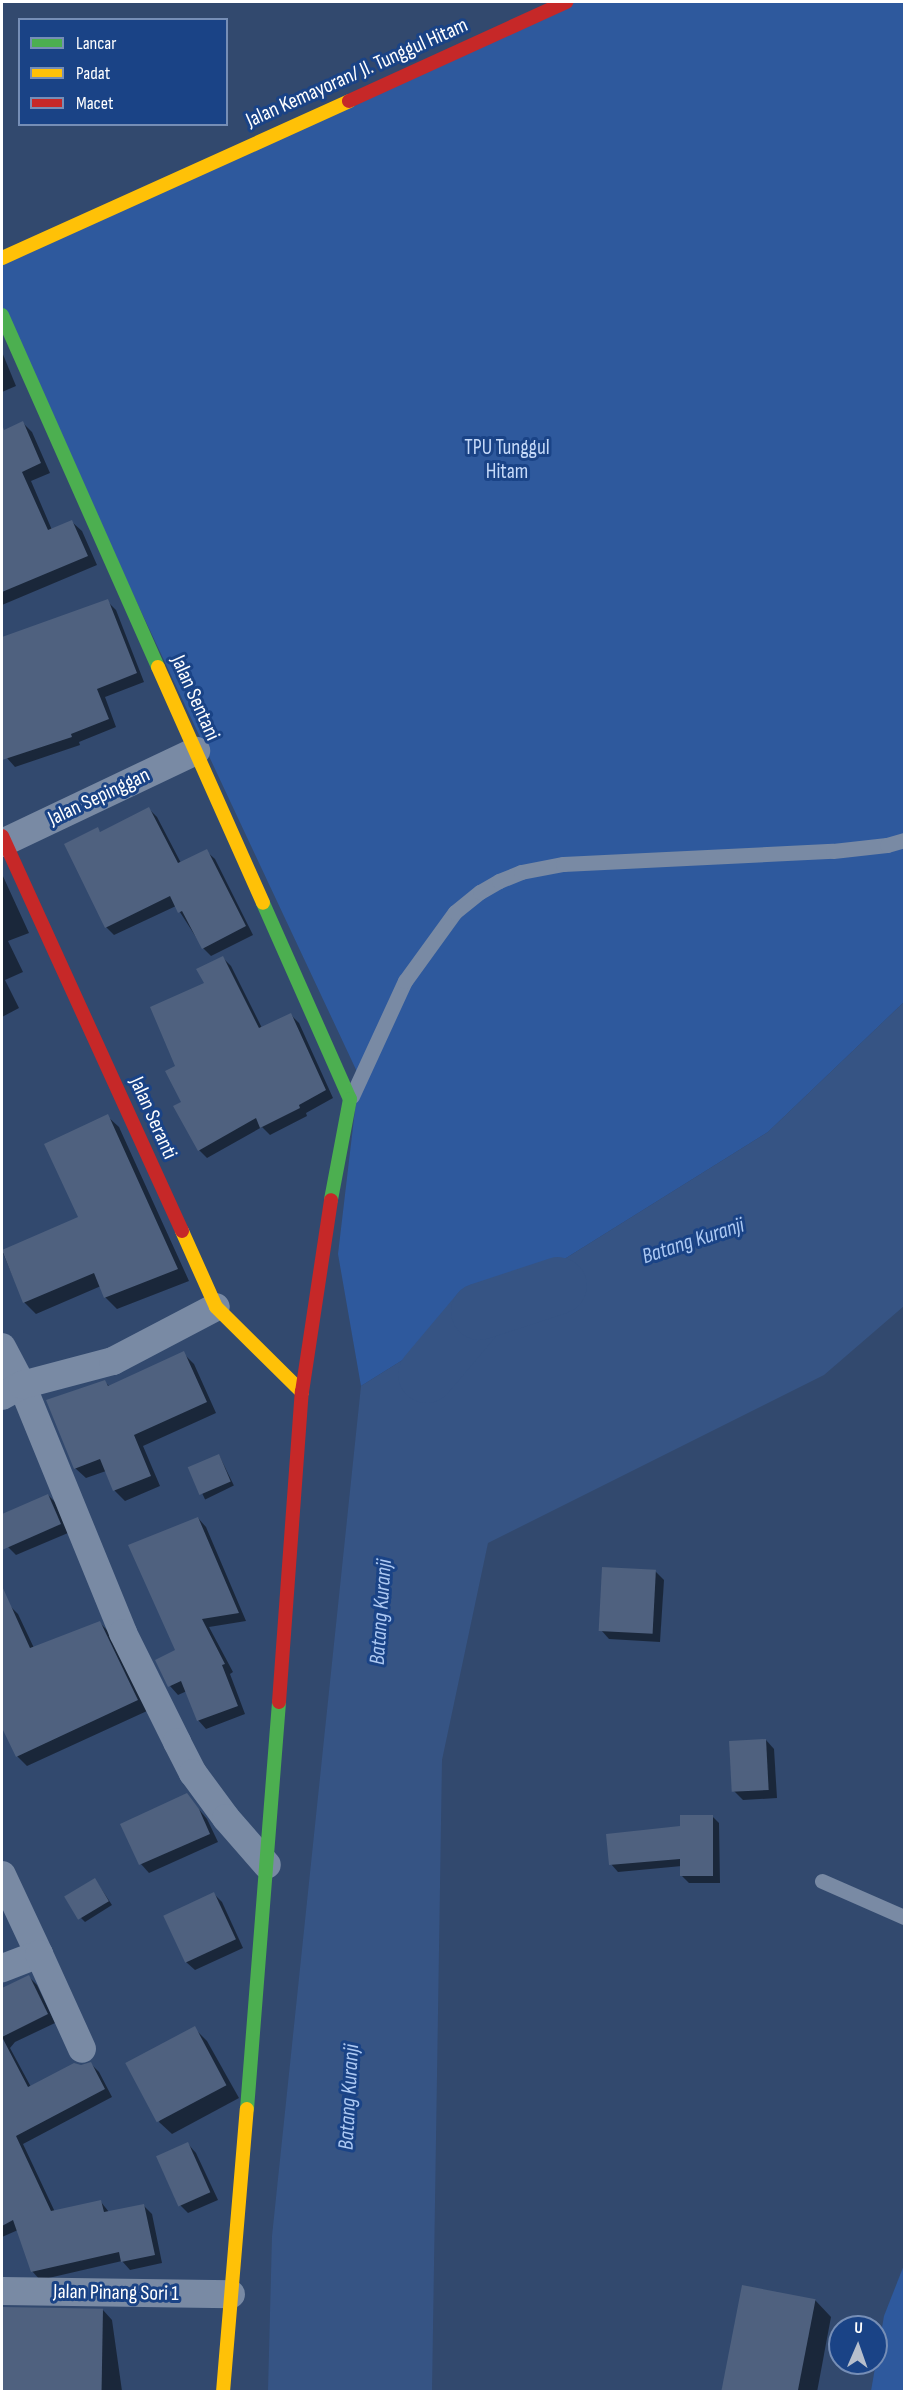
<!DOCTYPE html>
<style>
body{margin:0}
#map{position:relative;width:906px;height:2393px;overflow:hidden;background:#32496e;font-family:"Sofia Sans Condensed",sans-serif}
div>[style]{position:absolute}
.green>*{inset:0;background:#2e599d}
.water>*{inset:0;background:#365484}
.shadow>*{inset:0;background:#0007;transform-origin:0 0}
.river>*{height:57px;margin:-28.5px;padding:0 28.5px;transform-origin:28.5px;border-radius:28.5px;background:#365484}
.building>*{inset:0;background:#4f617f;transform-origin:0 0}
.lane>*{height:15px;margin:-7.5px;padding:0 7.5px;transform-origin:7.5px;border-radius:7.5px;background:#798aa4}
.street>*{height:28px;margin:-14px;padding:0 14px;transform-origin:14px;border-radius:14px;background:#798aa4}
.fast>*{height:14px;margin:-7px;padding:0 7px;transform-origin:7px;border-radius:7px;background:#4caf50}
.slow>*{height:14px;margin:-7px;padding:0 7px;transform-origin:7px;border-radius:7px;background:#ffc107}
.jam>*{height:14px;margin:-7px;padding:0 7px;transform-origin:7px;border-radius:7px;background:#c62828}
span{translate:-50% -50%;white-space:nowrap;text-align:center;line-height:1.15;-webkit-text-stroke:6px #1a4386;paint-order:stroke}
.street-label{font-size:21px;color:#fff}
.park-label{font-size:21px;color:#c6daf9}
.water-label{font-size:22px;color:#adc9f3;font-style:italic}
.frame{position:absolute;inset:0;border:3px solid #fff;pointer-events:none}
.legend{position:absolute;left:18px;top:18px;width:210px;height:108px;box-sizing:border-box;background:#1a4386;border:2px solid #768eb6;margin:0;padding:8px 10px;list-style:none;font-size:18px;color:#fff}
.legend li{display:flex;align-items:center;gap:12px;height:30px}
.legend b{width:30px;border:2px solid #768eb6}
.north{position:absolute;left:828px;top:2315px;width:60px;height:60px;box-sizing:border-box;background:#1a4386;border:2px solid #768eb6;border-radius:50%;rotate:2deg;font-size:16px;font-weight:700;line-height:24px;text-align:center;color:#fff}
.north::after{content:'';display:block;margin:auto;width:21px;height:27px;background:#b7bfcc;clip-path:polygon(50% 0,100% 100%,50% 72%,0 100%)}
</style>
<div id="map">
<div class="green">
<div style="clip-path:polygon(553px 2px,904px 2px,904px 1002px,768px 1132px,361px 1386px,338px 1254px,359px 1076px,2px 315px,2px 261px)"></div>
<div style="clip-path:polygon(904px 2265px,904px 2391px,871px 2391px,884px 2316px)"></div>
</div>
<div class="water">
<div style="clip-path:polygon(904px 1002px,904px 1306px,824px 1375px,488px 1543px,442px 1760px,432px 2391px,268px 2391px,272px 2236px,361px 1386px,768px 1132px)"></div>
</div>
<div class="shadow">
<div style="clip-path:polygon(2px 352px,16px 386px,2px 392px)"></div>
<div style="clip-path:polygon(23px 423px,32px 432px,50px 473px,31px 481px,52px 530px,72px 522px,82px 531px,97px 565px,2px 605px,2px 432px)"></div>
<div style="clip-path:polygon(107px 601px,116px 610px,144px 682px,105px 697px,116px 727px,79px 742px,80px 745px,15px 767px,7px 758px,2px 747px,2px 639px)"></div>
<div style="clip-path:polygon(149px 809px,157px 817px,181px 863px,206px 851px,215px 859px,253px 935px,211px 956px,203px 948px,176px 906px,114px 935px,106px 927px,97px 829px,101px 833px)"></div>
<div style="clip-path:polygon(2px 874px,29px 933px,8px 941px,23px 972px,5px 980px,19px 1008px,2px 1017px)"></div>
<div style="clip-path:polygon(223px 958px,231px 966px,262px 1028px,291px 1015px,299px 1023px,333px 1098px,306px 1113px,307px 1116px,270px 1135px,262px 1127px,207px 1158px,199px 1150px,183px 1102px,177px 1067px,206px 984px)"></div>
<div style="clip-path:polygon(107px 1116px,119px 1127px,189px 1281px,117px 1309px,105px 1297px,101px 1286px,36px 1314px,24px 1302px,2px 1251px,80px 1218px)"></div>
<div style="clip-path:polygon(183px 1353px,194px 1364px,216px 1413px,143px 1446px,160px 1486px,125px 1501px,115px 1491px,106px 1471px,86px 1478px,75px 1468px,105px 1382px,110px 1387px)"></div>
<div style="left:219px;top:1455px;width:34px;height:32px;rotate:64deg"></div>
<div style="clip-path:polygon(48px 1495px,57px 1504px,68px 1533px,16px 1555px,8px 1547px,2px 1532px,2px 1515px)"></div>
<div style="clip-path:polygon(198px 1518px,206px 1527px,246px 1621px,209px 1627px,233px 1672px,230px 1674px,245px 1714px,206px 1729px,198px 1720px,187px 1691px,178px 1695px,170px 1686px,157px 1661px,177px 1650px)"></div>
<div style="clip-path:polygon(655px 1571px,664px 1580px,660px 1642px,609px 1639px,601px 1630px)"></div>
<div style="clip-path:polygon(8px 1604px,18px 1614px,34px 1648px,100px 1623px,110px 1633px,147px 1711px,27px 1766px,17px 1756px,2px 1725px,2px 1607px)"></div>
<div style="clip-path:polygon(766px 1740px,774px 1749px,777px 1798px,743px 1800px,734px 1791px)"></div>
<div style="clip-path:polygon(187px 1795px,207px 1819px,218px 1842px,149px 1873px,141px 1864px,122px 1824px)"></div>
<div style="clip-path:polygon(712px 1816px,719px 1823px,720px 1883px,689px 1883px,682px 1876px,682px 1866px,618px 1872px,611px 1864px,682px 1827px)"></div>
<div style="clip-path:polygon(98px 1884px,112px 1905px,85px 1922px,81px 1918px)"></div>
<div style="clip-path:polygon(214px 1894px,222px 1902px,243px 1948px,195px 1970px,186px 1962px)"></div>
<div style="clip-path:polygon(29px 1977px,37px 1985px,55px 2023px,15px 2042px,10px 2048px,31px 2087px,91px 2064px,99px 2072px,112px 2097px,23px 2144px,55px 2212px,101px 2202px,109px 2212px,143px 2205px,152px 2214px,162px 2263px,130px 2270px,122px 2261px,40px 2280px,32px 2271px,18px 2230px,2px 2237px,2px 1991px)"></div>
<div style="clip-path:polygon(194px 2028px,207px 2041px,239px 2098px,172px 2134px,159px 2122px)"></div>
<div style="clip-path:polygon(188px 2144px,196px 2153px,218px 2200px,188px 2213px,180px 2205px,158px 2157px)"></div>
<div style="clip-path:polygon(744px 2287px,815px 2300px,831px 2317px,817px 2392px,724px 2392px)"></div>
<div style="clip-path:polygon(2px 2308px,103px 2310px,112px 2320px,122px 2391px,181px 2392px,2px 2392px)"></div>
</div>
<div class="river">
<div style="left:426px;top:1374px;width:82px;rotate:-49.9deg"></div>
<div style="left:479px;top:1311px;width:83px;rotate:-18.2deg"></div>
</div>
<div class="building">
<div style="clip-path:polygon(23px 421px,41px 463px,22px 472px,48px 530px,72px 520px,88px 556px,2px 592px,2px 424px,4px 430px)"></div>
<div style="clip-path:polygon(108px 599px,137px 673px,97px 689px,109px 719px,71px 734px,72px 737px,2px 760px,2px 637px)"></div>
<div style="clip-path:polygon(149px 807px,178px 863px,207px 849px,246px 926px,202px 949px,182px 911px,178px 913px,170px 896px,105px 928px,64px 844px,98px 827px,100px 832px)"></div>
<div style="clip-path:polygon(223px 956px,259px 1028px,291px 1013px,326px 1090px,299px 1105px,300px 1108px,260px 1128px,256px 1118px,198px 1151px,173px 1106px,181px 1102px,165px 1071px,175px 1066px,150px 1007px,204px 983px,196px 969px)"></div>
<div style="clip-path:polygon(108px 1114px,178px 1269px,104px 1298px,94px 1273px,23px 1303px,2px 1250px,78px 1217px,44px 1144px)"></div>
<div style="clip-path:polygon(184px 1351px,207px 1402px,134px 1435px,151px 1476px,113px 1491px,100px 1459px,74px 1469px,46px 1400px,105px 1380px,108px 1386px)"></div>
<div style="left:219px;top:1454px;width:30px;height:34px;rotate:67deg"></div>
<div style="clip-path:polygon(48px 1494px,61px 1524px,2px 1550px,2px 1514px)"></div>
<div style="clip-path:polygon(198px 1517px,239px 1613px,202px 1619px,225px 1664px,222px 1665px,238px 1706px,197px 1721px,181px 1681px,168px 1687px,155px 1660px,175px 1650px,128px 1545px)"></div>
<div style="left:602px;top:1567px;width:54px;height:64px;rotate:3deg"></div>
<div style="clip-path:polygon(2px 1586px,30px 1648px,100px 1621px,138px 1700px,16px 1757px,2px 1728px)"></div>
<div style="left:766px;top:1739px;width:51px;height:37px;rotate:87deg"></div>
<div style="clip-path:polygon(187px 1793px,199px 1809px,210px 1834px,139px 1865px,120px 1824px)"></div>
<div style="clip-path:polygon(680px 1815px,713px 1815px,713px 1876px,680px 1876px,680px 1859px,609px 1865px,606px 1834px,680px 1826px)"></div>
<div style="left:95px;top:1878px;width:27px;height:36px;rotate:59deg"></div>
<div style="left:214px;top:1892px;width:52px;height:56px;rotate:65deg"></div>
<div style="clip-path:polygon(29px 1975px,48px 2014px,2px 2037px,2px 1988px)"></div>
<div style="left:195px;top:2026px;width:67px;height:79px;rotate:62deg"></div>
<div style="clip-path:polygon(2px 2037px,28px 2087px,74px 2063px,81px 2065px,91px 2062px,105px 2089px,16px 2136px,51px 2211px,101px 2200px,104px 2212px,144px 2204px,155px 2255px,121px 2262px,119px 2252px,31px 2272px,13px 2220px,2px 2226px)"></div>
<div style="left:188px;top:2142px;width:55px;height:35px;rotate:66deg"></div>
<div style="left:742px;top:2285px;width:75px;height:108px;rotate:11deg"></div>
<div style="left:2px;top:2307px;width:101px;height:84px;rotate:1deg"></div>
</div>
<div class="lane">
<div style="left:352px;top:1096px;width:127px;rotate:-65.3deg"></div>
<div style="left:405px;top:981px;width:85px;rotate:-54.1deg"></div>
<div style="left:455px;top:912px;width:32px;rotate:-39deg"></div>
<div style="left:480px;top:892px;width:22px;rotate:-30deg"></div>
<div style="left:499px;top:881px;width:24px;rotate:-22deg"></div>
<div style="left:521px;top:872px;width:43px;rotate:-10.8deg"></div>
<div style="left:563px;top:864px;width:270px;rotate:-2.8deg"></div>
<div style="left:833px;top:851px;width:54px;rotate:-6.3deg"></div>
<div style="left:887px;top:845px;width:18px;rotate:-16deg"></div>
<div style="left:822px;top:1881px;width:90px;rotate:23.7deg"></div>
</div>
<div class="street">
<div style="left:2px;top:843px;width:215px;rotate:-25.4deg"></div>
<div style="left:2px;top:1347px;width:43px;rotate:62.2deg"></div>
<div style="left:22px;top:1385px;width:268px;rotate:67.8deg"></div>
<div style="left:123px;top:1633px;width:122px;rotate:63.6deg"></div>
<div style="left:177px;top:1742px;width:35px;rotate:63deg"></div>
<div style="left:193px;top:1773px;width:56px;rotate:53.7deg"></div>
<div style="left:226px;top:1818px;width:62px;rotate:48.9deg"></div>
<div style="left:2px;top:1396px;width:23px;rotate:-29deg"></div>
<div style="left:22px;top:1385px;width:94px;rotate:-14.8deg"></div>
<div style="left:113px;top:1361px;width:116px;rotate:-27.7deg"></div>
<div style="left:2px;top:1875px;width:87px;rotate:64.9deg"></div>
<div style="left:39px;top:1954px;width:40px;rotate:159deg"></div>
<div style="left:39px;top:1954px;width:104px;rotate:65.6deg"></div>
<div style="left:2px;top:2291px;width:229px;rotate:0.8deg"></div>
</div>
<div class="fast">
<div style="left:2px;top:315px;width:385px;rotate:66.1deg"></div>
<div style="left:263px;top:903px;width:214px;rotate:66.1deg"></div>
<div style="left:350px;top:1099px;width:103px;rotate:100.7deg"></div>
<div style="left:247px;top:2109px;width:408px;rotate:-85.5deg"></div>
</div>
<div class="slow">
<div style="left:2px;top:258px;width:381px;rotate:-24.3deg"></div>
<div style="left:158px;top:667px;width:258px;rotate:66deg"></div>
<div style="left:182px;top:1231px;width:83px;rotate:65.9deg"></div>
<div style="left:216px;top:1307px;width:121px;rotate:44.7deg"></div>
<div style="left:223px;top:2392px;width:284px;rotate:-85.2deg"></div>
</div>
<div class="jam">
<div style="left:349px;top:101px;width:239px;rotate:-24.5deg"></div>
<div style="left:2px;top:836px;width:434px;rotate:65.5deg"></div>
<div style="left:279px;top:1702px;width:311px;rotate:-85.8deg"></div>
<div style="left:302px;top:1392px;width:194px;rotate:-81.4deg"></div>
</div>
<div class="street-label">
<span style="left:357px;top:73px;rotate:-24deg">Jalan Kemayoran/ Jl. Tunggul Hitam</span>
<span style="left:195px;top:698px;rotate:66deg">Jalan Sentani</span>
<span style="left:99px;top:797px;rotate:-25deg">Jalan Sepinggan</span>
<span style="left:153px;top:1118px;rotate:66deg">Jalan Seranti</span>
<span style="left:116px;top:2293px;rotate:1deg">Jalan Pinang Sori 1</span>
</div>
<div class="park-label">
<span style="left:507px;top:460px">TPU Tunggul<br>Hitam</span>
</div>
<div class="water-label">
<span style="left:693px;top:1241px;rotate:-18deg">Batang Kuranji</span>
<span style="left:381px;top:1612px;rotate:-86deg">Batang Kuranji</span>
<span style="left:349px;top:2097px;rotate:-87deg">Batang Kuranji</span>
</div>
<div class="frame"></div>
<ul class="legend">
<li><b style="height:8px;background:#4caf50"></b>Lancar</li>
<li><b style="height:8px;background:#ffc107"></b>Padat</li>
<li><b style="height:8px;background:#c62828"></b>Macet</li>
</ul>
<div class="north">U</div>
</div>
